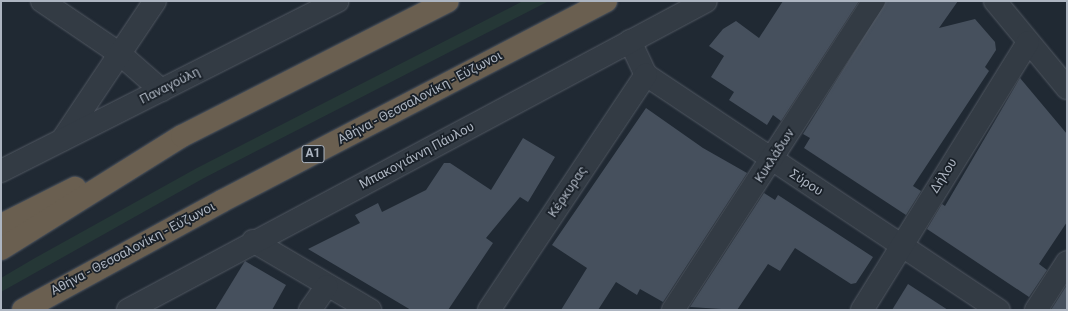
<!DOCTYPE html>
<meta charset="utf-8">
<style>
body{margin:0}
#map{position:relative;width:1068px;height:311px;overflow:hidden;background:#202933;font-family:Roboto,sans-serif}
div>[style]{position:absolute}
.green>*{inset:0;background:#253736}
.building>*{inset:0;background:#46505d}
.roads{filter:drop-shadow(0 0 1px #515862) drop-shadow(0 0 1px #515862)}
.minor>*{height:22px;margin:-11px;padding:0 11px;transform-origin:11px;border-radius:11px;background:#333b44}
.highway>*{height:22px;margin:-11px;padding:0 11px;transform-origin:11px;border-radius:11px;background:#6a5f50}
span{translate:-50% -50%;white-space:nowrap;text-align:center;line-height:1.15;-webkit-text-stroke:3.5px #192028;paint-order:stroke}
.shield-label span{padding:1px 3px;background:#192028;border:1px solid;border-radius:3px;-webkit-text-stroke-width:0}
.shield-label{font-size:12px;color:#adb5c1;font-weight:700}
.street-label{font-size:13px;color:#adb5c1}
.frame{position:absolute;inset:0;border:2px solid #adb5c1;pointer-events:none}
</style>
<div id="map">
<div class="green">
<div style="clip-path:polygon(523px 1px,549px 1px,204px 178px,1px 292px,1px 278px,35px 258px,197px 168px)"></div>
</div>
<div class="building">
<div style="clip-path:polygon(783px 1px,859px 1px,781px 121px,773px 115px,767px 125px,729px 100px,734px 92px,711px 77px,724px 56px,709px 46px,723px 29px,736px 21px,759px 38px)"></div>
<div style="clip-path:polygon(886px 1px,958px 1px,939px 28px,975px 19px,995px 42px,996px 50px,985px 67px,989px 71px,913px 186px,921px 191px,906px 215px,804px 148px,810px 138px,803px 134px)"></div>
<div style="clip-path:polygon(1020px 78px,1067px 134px,1067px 222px,1039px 264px,1047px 270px,1029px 297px,927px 229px,942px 204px,945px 206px)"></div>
<div style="clip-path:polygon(646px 108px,703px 148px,747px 173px,663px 302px,640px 289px,637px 295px,616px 282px,598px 310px,561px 310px,587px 268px,552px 245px)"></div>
<div style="clip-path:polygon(523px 138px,555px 157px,528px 202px,520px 197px,486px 238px,493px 243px,448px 310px,411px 310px,308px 249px,360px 223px,355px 215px,378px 203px,382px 212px,426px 190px,444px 163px,450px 163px,491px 190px)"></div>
<div style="clip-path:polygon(764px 193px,775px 200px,778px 195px,873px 257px,856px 283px,851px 284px,795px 248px,780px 271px,768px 264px,737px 310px,690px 307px)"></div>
<div style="clip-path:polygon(245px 261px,286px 285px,272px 310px,215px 310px)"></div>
<div style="clip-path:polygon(908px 284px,948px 310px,892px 310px)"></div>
<div style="clip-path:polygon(1067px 285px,1067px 310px,1051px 310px)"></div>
</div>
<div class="roads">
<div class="minor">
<div style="left:42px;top:1px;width:94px;rotate:34.2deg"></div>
<div style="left:120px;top:54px;width:55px;rotate:41.3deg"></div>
<div style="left:995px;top:1px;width:113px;rotate:50.4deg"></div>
<div style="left:630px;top:41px;width:38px;rotate:65deg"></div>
<div style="left:646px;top:75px;width:424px;rotate:33.7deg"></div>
<div style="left:62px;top:140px;width:167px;rotate:-56.2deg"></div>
<div style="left:1px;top:171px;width:377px;rotate:-26.8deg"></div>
<div style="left:253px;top:241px;width:136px;rotate:30.5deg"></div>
<div style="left:128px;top:310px;width:655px;rotate:-28.13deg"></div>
<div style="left:310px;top:310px;width:29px;rotate:-55deg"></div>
<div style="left:489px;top:310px;width:283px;rotate:-56.3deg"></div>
<div style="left:673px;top:310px;width:369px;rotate:-57deg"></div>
<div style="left:862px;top:310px;width:315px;rotate:-58.2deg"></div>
<div style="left:1036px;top:310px;width:57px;rotate:-57.1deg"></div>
</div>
<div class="highway">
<div style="left:1px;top:225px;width:83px;rotate:-26.6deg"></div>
<div style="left:1px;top:249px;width:213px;rotate:-32deg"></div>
<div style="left:182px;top:136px;width:298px;rotate:-26.9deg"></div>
<div style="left:23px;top:310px;width:227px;rotate:-28.7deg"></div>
<div style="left:222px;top:201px;width:433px;rotate:-27.5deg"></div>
</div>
</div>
<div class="shield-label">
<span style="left:313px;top:154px">Α1</span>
</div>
<div class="street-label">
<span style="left:170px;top:86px;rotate:-27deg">Παναγούλη</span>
<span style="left:420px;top:98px;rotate:-28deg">Αθήνα - Θεσσαλονίκη - Εύζωνοι</span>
<span style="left:417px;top:156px;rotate:-28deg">Μπακογιάννη Πάυλου</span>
<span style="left:775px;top:156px;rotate:-57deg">Κυκλάδων</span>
<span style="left:944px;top:176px;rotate:-58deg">Δήλου</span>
<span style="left:806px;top:183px;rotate:33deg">Σύρου</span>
<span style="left:568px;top:192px;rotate:-56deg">Κέρκυρας</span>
<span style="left:133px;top:249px;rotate:-28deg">Αθήνα - Θεσσαλονίκη - Εύζωνοι</span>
</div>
<div class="frame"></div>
</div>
